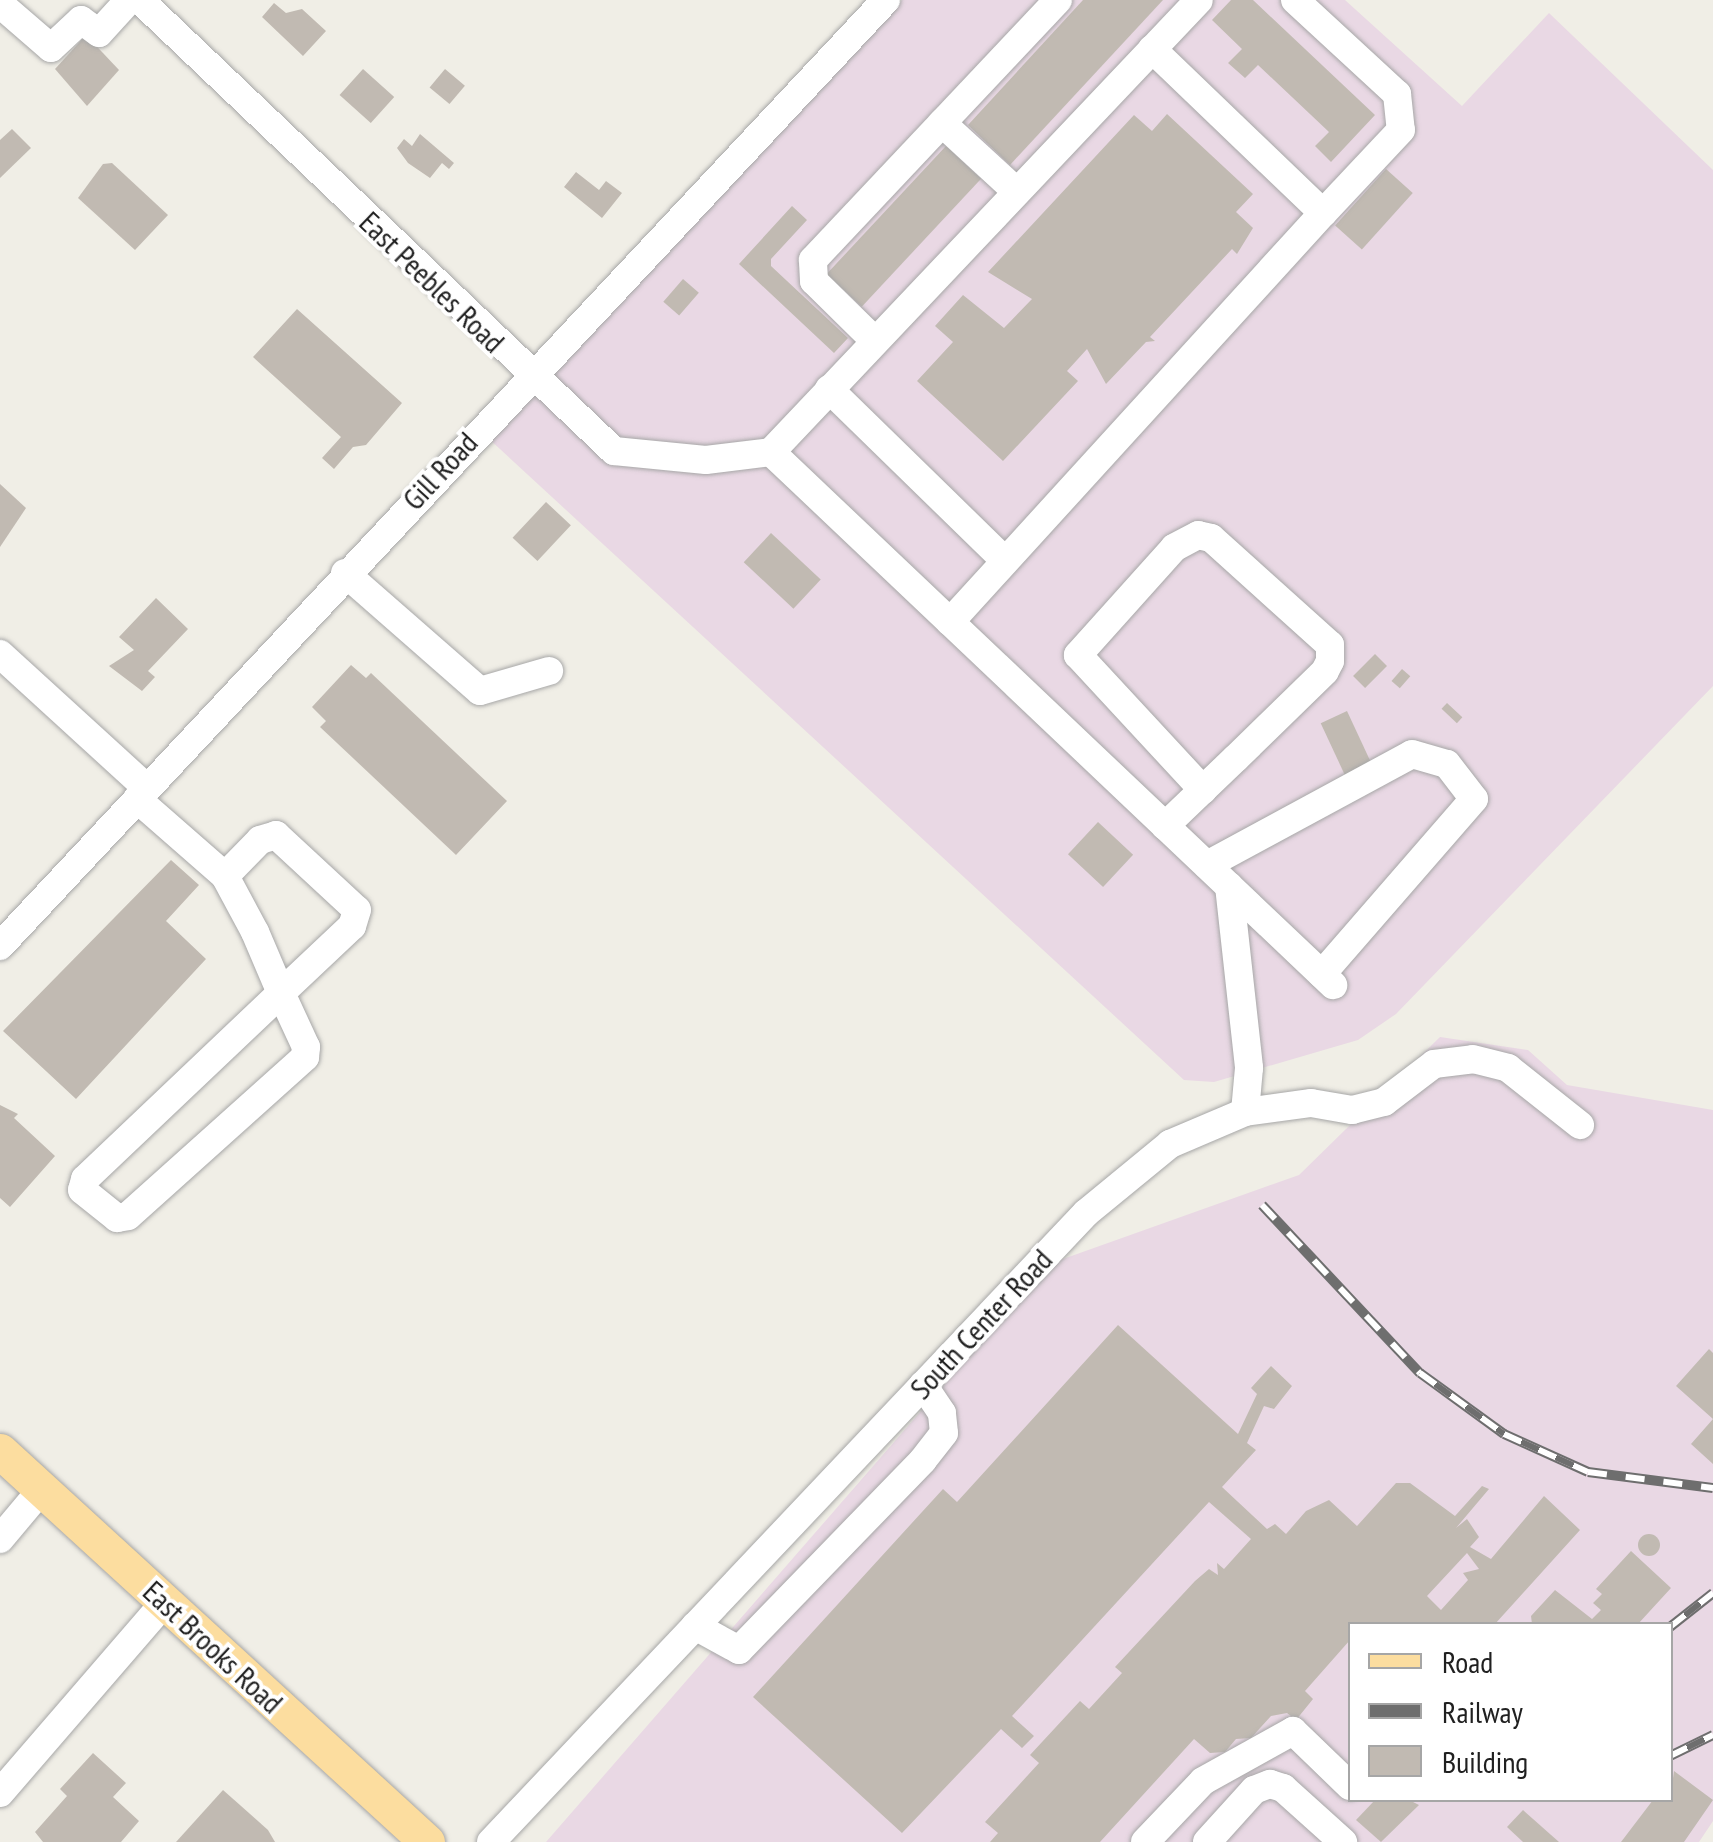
<!DOCTYPE html>
<style>
body{margin:0}
#map{position:relative;width:1713px;height:1842px;overflow:hidden;background:#f0eee6;font-family:"PT Sans Narrow",sans-serif}
div>[style]{position:absolute}
.industrial>*{inset:0;background:#e9d8e4}
.building>*{inset:0;background:#c1bab2;transform-origin:0 0}
.round{border-radius:50%}
.roads{filter:drop-shadow(0 0 2px #a7a7a7) drop-shadow(0 0 2px #a7a7a7)}
.minor>*{height:28px;margin:-14px;padding:0 14px;transform-origin:14px;border-radius:14px;background:#fff}
.major>*{height:35px;margin:-17.5px;padding:0 17.5px;transform-origin:17.5px;border-radius:17.5px;background:#fcdd9f}
.rail>*{height:10px;margin-top:-5px;transform-origin:0;background:repeating-linear-gradient(90deg,#fff 0 19px,#6e6e6e 0 38px);box-sizing:border-box;border-block:2px solid #6e6e6e}
span{translate:-50% -50%;white-space:nowrap;text-align:center;line-height:1.15;-webkit-text-stroke:8px #fff;paint-order:stroke}
.street-label{font-size:30px;color:#202020}
.legend{position:absolute;left:1348px;top:1622px;width:325px;height:180px;box-sizing:border-box;background:#fff;border:2px solid #a6a6a6;margin:0;padding:12px 18px;list-style:none;font-size:30px;color:#202020}
.legend li{display:flex;align-items:center;gap:20px;height:50px}
.legend b{width:50px;border:2px solid #a6a6a6}
</style>
<div id="map">
<div class="industrial">
<div style="clip-path:polygon(902px 0,1345px 0,1462px 106px,1549px 13px,1713px 170px,1713px 686px,1396px 1014px,1358px 1040px,1214px 1082px,1184px 1080px,488px 438px)"></div>
<div style="clip-path:polygon(evenodd,1440px 1037px,1528px 1050px,1567px 1085px,1713px 1110px,1713px 1821px,1699px 1842px,546px 1842px,1049px 1264px,1299px 1175px,1440px 1037px,1350px 1624px,1670px 1624px,1670px 1800px,1350px 1800px,1350px 1624px)"></div>
</div>
<div class="building">
<div style="clip-path:polygon(1083px 0,1163px 0,1010px 165px,968px 125px)"></div>
<div style="clip-path:polygon(1231px 0,1253px 0,1375px 115px,1331px 162px,1315px 146px,1329px 132px,1258px 65px,1245px 78px,1228px 63px,1242px 49px,1212px 20px)"></div>
<div style="clip-path:polygon(274px 3px,286px 13px,302px 9px,326px 31px,303px 56px,262px 17px)"></div>
<div style="clip-path:polygon(86px 35px,119px 70px,87px 106px,55px 69px)"></div>
<div style="left:363px;top:69px;width:42px;height:35px;rotate:42deg"></div>
<div style="left:445px;top:69px;width:26px;height:24px;rotate:40deg"></div>
<div style="clip-path:polygon(1167px 114px,1253px 194px,1236px 212px,1253px 228px,1237px 254px,1232px 249px,1150px 337px,1155px 341px,1146px 342px,1106px 384px,1087px 349px,1067px 371px,1078px 381px,1003px 461px,917px 381px,953px 342px,935px 326px,963px 295px,1004px 328px,1032px 299px,988px 272px,1134px 115px,1152px 131px)"></div>
<div style="clip-path:polygon(12px 129px,31px 148px,0 178px,0 140px)"></div>
<div style="clip-path:polygon(420px 134px,454px 163px,449px 169px,442px 163px,430px 178px,408px 163px,397px 148px,404px 139px,412px 146px)"></div>
<div style="left:946px;top:146px;width:48px;height:175px;rotate:43deg"></div>
<div style="clip-path:polygon(112px 163px,168px 215px,135px 250px,78px 198px,103px 164px)"></div>
<div style="left:1386px;top:169px;width:36px;height:76px;rotate:42deg"></div>
<div style="clip-path:polygon(576px 172px,599px 190px,606px 181px,622px 193px,602px 218px,564px 187px)"></div>
<div style="clip-path:polygon(792px 206px,807px 220px,771px 259px,771px 266px,848px 338px,834px 353px,739px 264px)"></div>
<div style="left:683px;top:279px;width:21px;height:30px;rotate:41deg"></div>
<div style="clip-path:polygon(297px 309px,402px 403px,366px 445px,353px 447px,334px 469px,322px 458px,341px 437px,253px 357px)"></div>
<div style="clip-path:polygon(0 484px,26px 508px,0 547px)"></div>
<div style="left:546px;top:502px;width:34px;height:49px;rotate:43deg"></div>
<div style="left:771px;top:533px;width:68px;height:40px;rotate:43deg"></div>
<div style="clip-path:polygon(156px 598px,188px 629px,148px 671px,155px 677px,142px 691px,109px 666px,134px 650px,119px 637px)"></div>
<div style="left:1375px;top:654px;width:17px;height:31px;rotate:45deg"></div>
<div style="clip-path:polygon(351px 665px,366px 678px,371px 673px,507px 801px,456px 855px,320px 727px,326px 721px,312px 707px)"></div>
<div style="left:1402px;top:669px;width:11px;height:16px;rotate:41deg"></div>
<div style="left:1447px;top:703px;width:21px;height:8px;rotate:43deg"></div>
<div style="left:1347px;top:711px;width:57px;height:29px;rotate:65deg"></div>
<div style="left:1098px;top:822px;width:48px;height:44px;rotate:43deg"></div>
<div style="clip-path:polygon(171px 860px,199px 885px,166px 921px,206px 959px,76px 1099px,3px 1031px)"></div>
<div style="clip-path:polygon(0 1105px,18px 1114px,14px 1118px,55px 1156px,10px 1207px,0 1198px)"></div>
<div style="clip-path:polygon(evenodd,1118px 1325px,1238px 1434px,1257px 1394px,1251px 1388px,1271px 1366px,1292px 1386px,1274px 1409px,1264px 1406px,1247px 1443px,1256px 1450px,1222px 1487px,1267px 1529px,1275px 1524px,1286px 1534px,1306px 1511px,1329px 1500px,1357px 1526px,1396px 1483px,1410px 1483px,1455px 1516px,1482px 1486px,1489px 1489px,1456px 1528px,1467px 1519px,1479px 1537px,1470px 1547px,1491px 1559px,1544px 1496px,1580px 1530px,1495px 1624px,1350px 1624px,1350px 1640px,1305px 1691px,1313px 1699px,1296px 1720px,1287px 1713px,1271px 1716px,1251px 1738px,1236px 1739px,1225px 1752px,1210px 1753px,1194px 1739px,1100px 1842px,990px 1842px,998px 1833px,985px 1822px,1039px 1763px,1030px 1755px,1080px 1701px,1089px 1709px,1122px 1673px,1115px 1667px,1195px 1581px,1209px 1569px,1218px 1575px,1217px 1563px,1224px 1569px,1251px 1539px,1209px 1502px,1012px 1716px,1034px 1736px,1022px 1748px,1001px 1729px,902px 1833px,753px 1697px,943px 1489px,957px 1502px,1118px 1325px,1467px 1553px,1479px 1569px,1463px 1573px,1468px 1580px,1441px 1610px,1427px 1596px,1467px 1553px)"></div>
<div style="clip-path:polygon(1709px 1349px,1713px 1353px,1713px 1464px,1691px 1444px,1713px 1419px,1676px 1386px)"></div>
<div class="round" style="left:1638px;top:1534px;width:22px;height:22px"></div>
<div style="clip-path:polygon(1631px 1551px,1671px 1588px,1638px 1624px,1532px 1624px,1531px 1616px,1555px 1590px,1592px 1619px,1601px 1610px,1593px 1603px,1602px 1594px,1596px 1589px)"></div>
<div style="clip-path:polygon(93px 1753px,126px 1783px,113px 1797px,139px 1821px,121px 1842px,43px 1842px,35px 1832px,67px 1796px,60px 1789px)"></div>
<div style="clip-path:polygon(1674px 1771px,1713px 1800px,1684px 1842px,1621px 1842px,1653px 1800px,1670px 1800px)"></div>
<div style="clip-path:polygon(223px 1790px,268px 1830px,275px 1842px,176px 1842px)"></div>
<div style="clip-path:polygon(1375px 1800px,1409px 1800px,1419px 1805px,1381px 1842px,1356px 1820px)"></div>
<div style="clip-path:polygon(1523px 1810px,1559px 1842px,1523px 1842px,1507px 1827px)"></div>
</div>
<div class="roads">
<div class="minor">
<div style="left:140px;top:0;width:654px;rotate:43.58deg"></div>
<div style="left:614px;top:451px;width:92px;rotate:5.6deg"></div>
<div style="left:706px;top:460px;width:65px;rotate:-7deg"></div>
<div style="left:1295px;top:0;width:139px;rotate:42.7deg"></div>
<div style="left:1397px;top:94px;width:36px;rotate:84deg"></div>
<div style="left:1401px;top:130px;width:114px;rotate:133.2deg"></div>
<div style="left:0;top:4px;width:67px;rotate:40.8deg"></div>
<div style="left:51px;top:48px;width:41px;rotate:-43deg"></div>
<div style="left:81px;top:20px;width:22px;rotate:36deg"></div>
<div style="left:99px;top:33px;width:45px;rotate:-47.7deg"></div>
<div style="left:942px;top:123px;width:100px;rotate:42.6deg"></div>
<div style="left:874px;top:340px;width:84px;rotate:-135.5deg"></div>
<div style="left:814px;top:281px;width:21px;rotate:-93deg"></div>
<div style="left:813px;top:260px;width:357px;rotate:-46.7deg"></div>
<div style="left:829px;top:389px;width:246px;rotate:44.3deg"></div>
<div style="left:771px;top:452px;width:775px;rotate:43.48deg"></div>
<div style="left:771px;top:452px;width:622px;rotate:-46.56deg"></div>
<div style="left:345px;top:573px;width:179px;rotate:41.2deg"></div>
<div style="left:480px;top:691px;width:72px;rotate:-16.2deg"></div>
<div style="left:950px;top:622px;width:554px;rotate:-47.64deg"></div>
<div style="left:1323px;top:213px;width:237px;rotate:-136.2deg"></div>
<div style="left:0;top:654px;width:199px;rotate:42.4deg"></div>
<div style="left:137px;top:799px;width:117px;rotate:41.2deg"></div>
<div style="left:225px;top:876px;width:50px;rotate:-45.8deg"></div>
<div style="left:260px;top:840px;width:17px;rotate:-17deg"></div>
<div style="left:276px;top:835px;width:110px;rotate:42.8deg"></div>
<div style="left:357px;top:910px;width:17px;rotate:107deg"></div>
<div style="left:352px;top:926px;width:98px;rotate:136.7deg"></div>
<div style="left:281px;top:993px;width:270px;rotate:136.5deg"></div>
<div style="left:85px;top:1179px;width:11px;rotate:105deg"></div>
<div style="left:82px;top:1190px;width:45px;rotate:38.7deg"></div>
<div style="left:117px;top:1218px;width:11px;rotate:-10deg"></div>
<div style="left:128px;top:1216px;width:238px;rotate:-41.9deg"></div>
<div style="left:305px;top:1057px;width:10px;rotate:-84deg"></div>
<div style="left:306px;top:1047px;width:60px;rotate:-114.8deg"></div>
<div style="left:281px;top:993px;width:66px;rotate:-113.1deg"></div>
<div style="left:255px;top:932px;width:64px;rotate:-118.2deg"></div>
<div style="left:1165px;top:826px;width:98px;rotate:-43.8deg"></div>
<div style="left:1236px;top:758px;width:124px;rotate:-44.3deg"></div>
<div style="left:1325px;top:671px;width:11px;rotate:-63deg"></div>
<div style="left:1330px;top:661px;width:16px;rotate:-90deg"></div>
<div style="left:1330px;top:645px;width:160px;rotate:-138deg"></div>
<div style="left:1211px;top:538px;width:13px;rotate:-167deg"></div>
<div style="left:1198px;top:535px;width:27px;rotate:152deg"></div>
<div style="left:1174px;top:548px;width:144px;rotate:131.9deg"></div>
<div style="left:1078px;top:655px;width:184px;rotate:47.2deg"></div>
<div style="left:1207px;top:865px;width:233px;rotate:-28.4deg"></div>
<div style="left:1412px;top:754px;width:36px;rotate:16deg"></div>
<div style="left:1447px;top:764px;width:44px;rotate:52.4deg"></div>
<div style="left:1474px;top:799px;width:232px;rotate:131deg"></div>
<div style="left:1229px;top:886px;width:183px;rotate:83.7deg"></div>
<div style="left:1249px;top:1068px;width:44px;rotate:95.2deg"></div>
<div style="left:0;top:946px;width:1296px;rotate:-46.88deg"></div>
<div style="left:0;top:1539px;width:65px;rotate:-50deg"></div>
<div style="left:695px;top:1626px;width:50px;rotate:28.6deg"></div>
<div style="left:739px;top:1650px;width:264px;rotate:-45.9deg"></div>
<div style="left:923px;top:1460px;width:34px;rotate:-52deg"></div>
<div style="left:944px;top:1433px;width:20px;rotate:-96deg"></div>
<div style="left:942px;top:1413px;width:34px;rotate:-124deg"></div>
<div style="left:0;top:1793px;width:252px;rotate:-49.2deg"></div>
<div style="left:491px;top:1842px;width:866px;rotate:-46.59deg"></div>
<div style="left:1086px;top:1213px;width:109px;rotate:-39.4deg"></div>
<div style="left:1170px;top:1144px;width:82px;rotate:-23.1deg"></div>
<div style="left:1245px;top:1112px;width:67px;rotate:-7.8deg"></div>
<div style="left:1311px;top:1103px;width:42px;rotate:9.7deg"></div>
<div style="left:1352px;top:1110px;width:33px;rotate:-14deg"></div>
<div style="left:1384px;top:1102px;width:63px;rotate:-37.2deg"></div>
<div style="left:1434px;top:1064px;width:39px;rotate:-7deg"></div>
<div style="left:1473px;top:1059px;width:36px;rotate:14deg"></div>
<div style="left:1508px;top:1068px;width:92px;rotate:38.4deg"></div>
<div style="left:1145px;top:1842px;width:84px;rotate:-46.4deg"></div>
<div style="left:1203px;top:1781px;width:103px;rotate:-29.1deg"></div>
<div style="left:1293px;top:1731px;width:79px;rotate:44deg"></div>
<div style="left:1207px;top:1842px;width:70px;rotate:-47.9deg"></div>
<div style="left:1254px;top:1790px;width:17px;rotate:-21deg"></div>
<div style="left:1270px;top:1784px;width:14px;rotate:17deg"></div>
<div style="left:1283px;top:1788px;width:81px;rotate:42deg"></div>
</div>
<div class="major">
<div style="left:0;top:1451px;width:579px;rotate:42.48deg"></div>
</div>
</div>
<div class="rail">
<div style="left:1262px;top:1205px;width:231px;rotate:46.8deg"></div>
<div style="left:1420px;top:1373px;width:104px;rotate:36deg"></div>
<div style="left:1504px;top:1434px;width:92px;rotate:24.3deg"></div>
<div style="left:1588px;top:1472px;width:126px;rotate:7.3deg"></div>
<div style="left:1670px;top:1627px;width:55px;rotate:-38.3deg"></div>
<div style="left:1670px;top:1756px;width:48px;rotate:-26deg"></div>
</div>
<div class="street-label">
<span style="left:432px;top:282px;rotate:44deg">East Peebles Road</span>
<span style="left:440px;top:471px;rotate:-47deg">Gill Road</span>
<span style="left:981px;top:1324px;rotate:-47deg">South Center Road</span>
<span style="left:213px;top:1647px;rotate:43deg">East Brooks Road</span>
</div>
<ul class="legend">
<li><b style="height:12px;background:#fcdd9f"></b>Road</li>
<li><b style="height:12px;background:#6e6e6e"></b>Railway</li>
<li><b style="height:28px;background:#c1bab2"></b>Building</li>
</ul>
</div>
